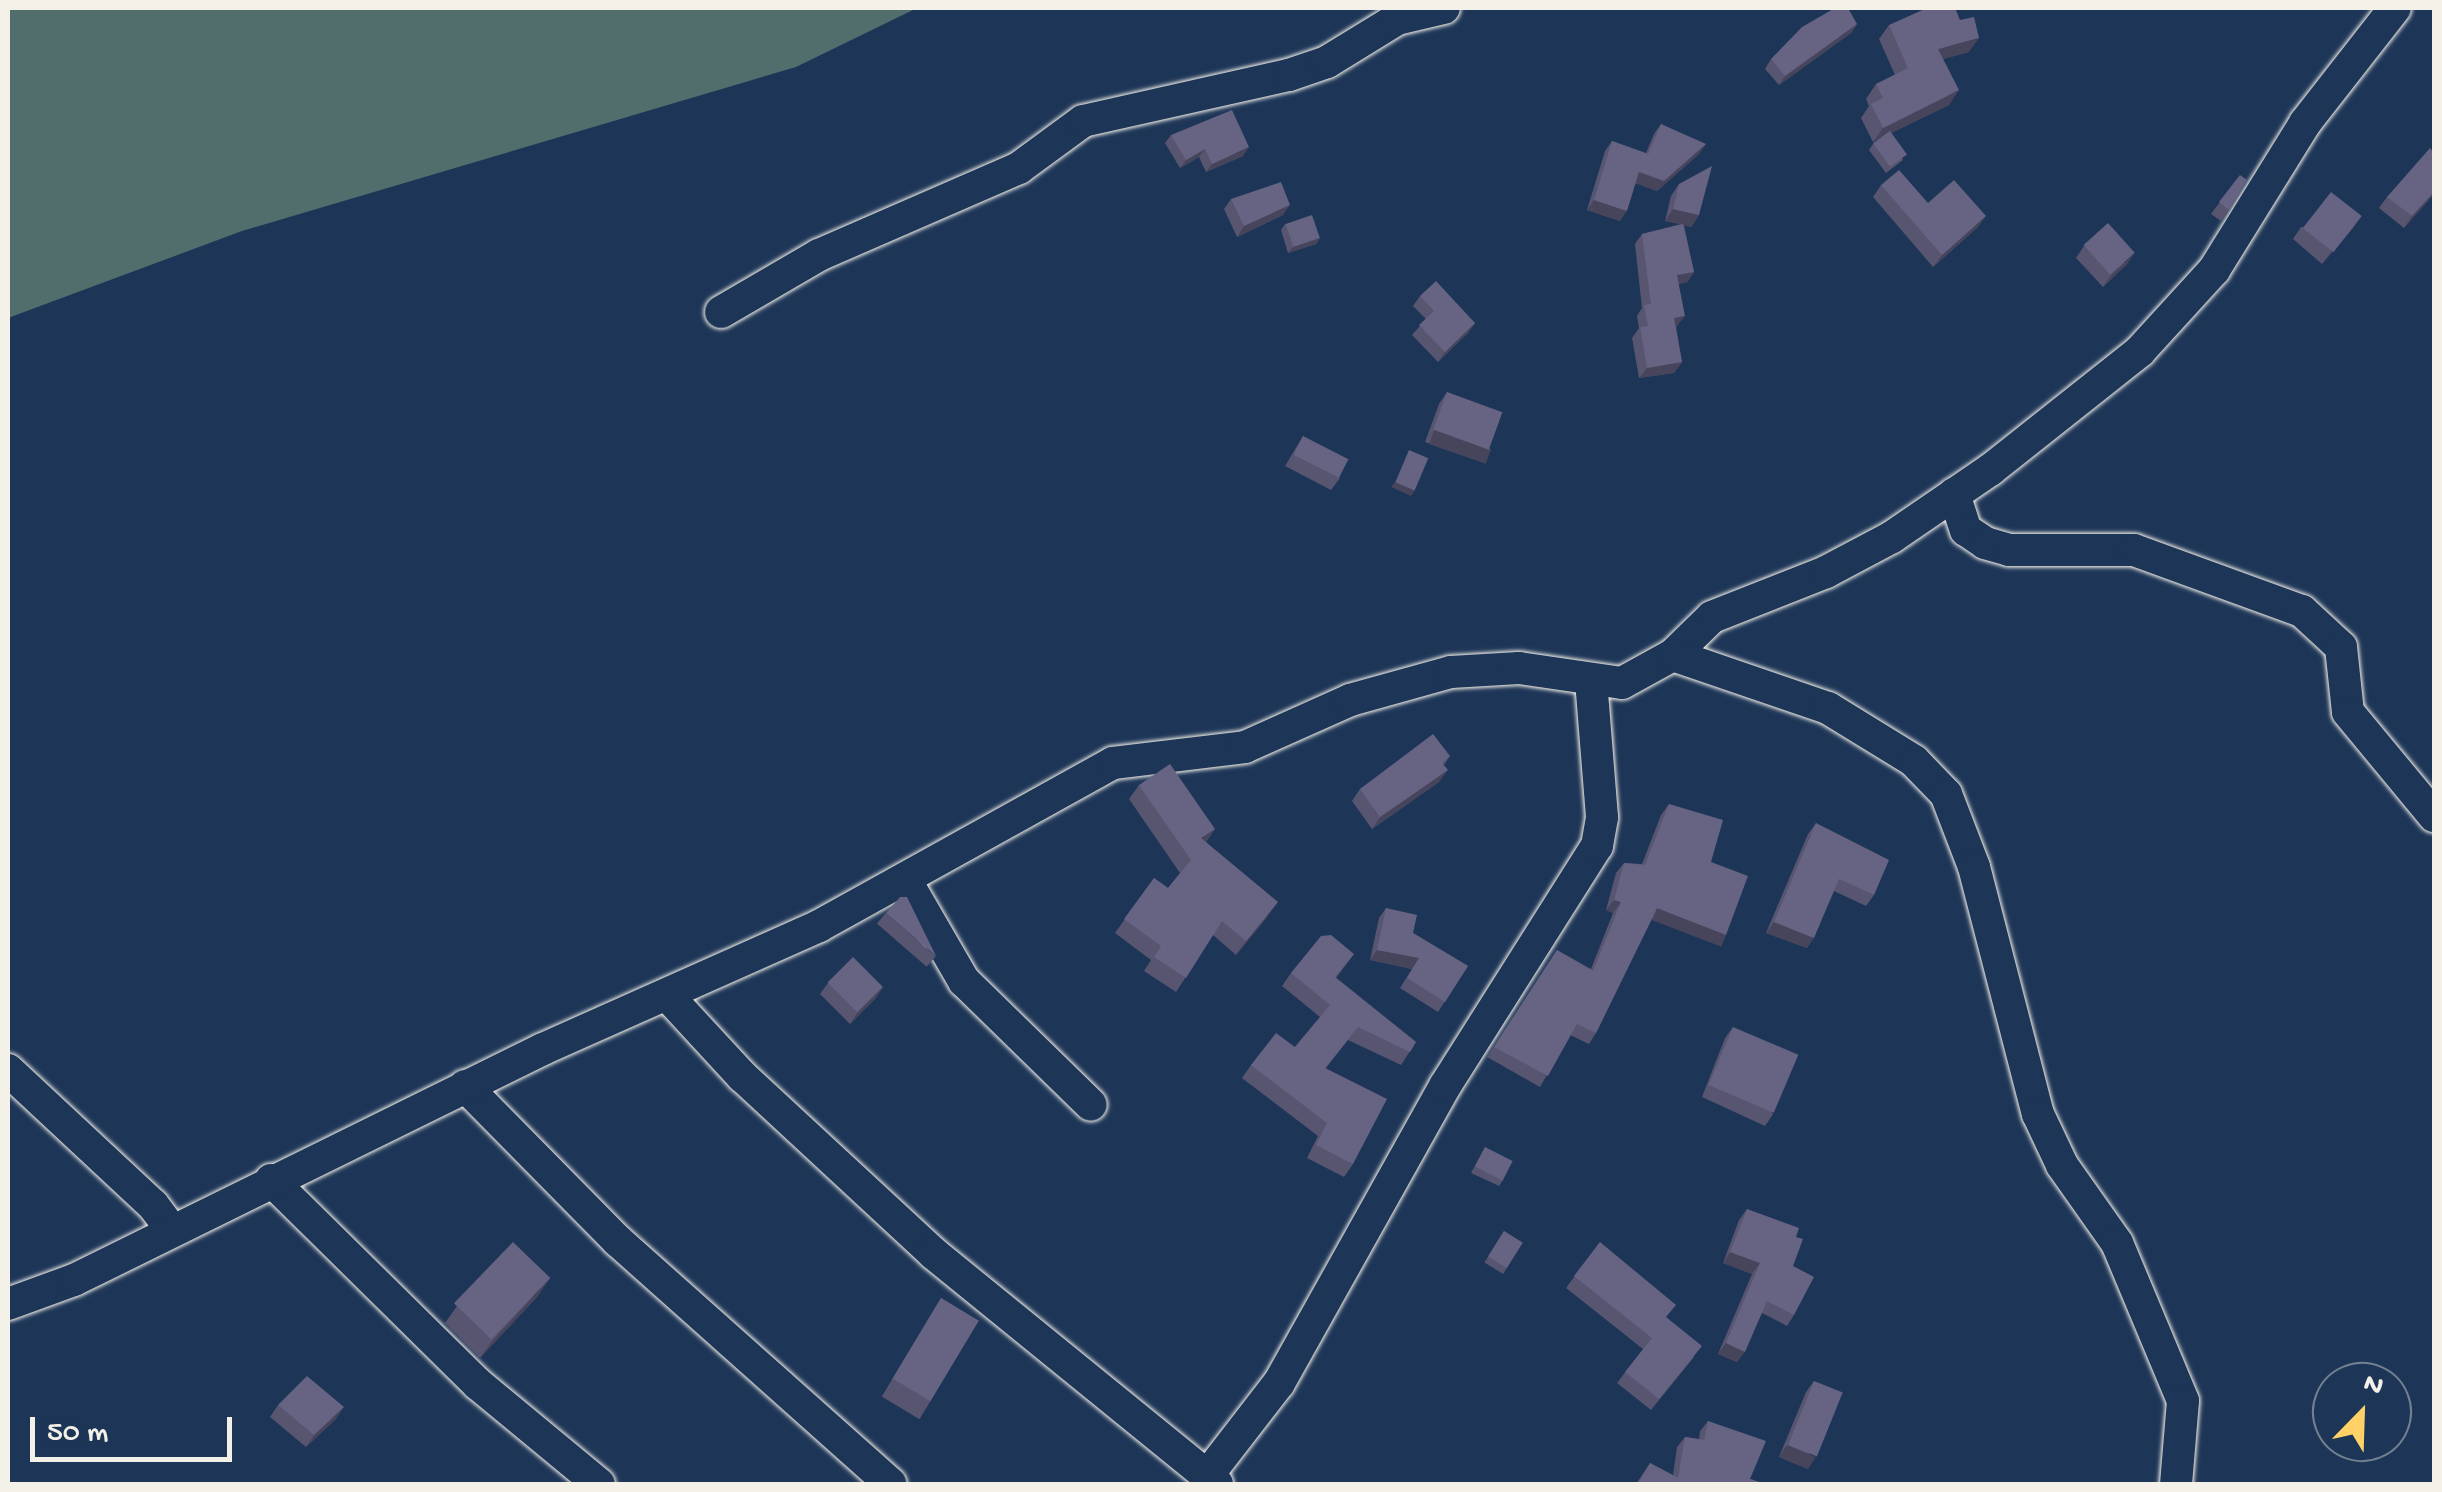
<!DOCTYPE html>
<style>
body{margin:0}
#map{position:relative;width:2442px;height:1492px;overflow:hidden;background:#1d3557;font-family:"Gochi Hand",sans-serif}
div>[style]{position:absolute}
.green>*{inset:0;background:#516e6c}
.roads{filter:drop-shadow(0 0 2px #f4f1e8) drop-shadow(0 0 2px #f4f1e8)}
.minor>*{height:32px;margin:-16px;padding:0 16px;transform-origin:16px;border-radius:16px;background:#1d3557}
.wall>*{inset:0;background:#585571;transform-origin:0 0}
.shaded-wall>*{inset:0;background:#47455c;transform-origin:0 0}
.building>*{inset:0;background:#666383;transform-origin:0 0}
span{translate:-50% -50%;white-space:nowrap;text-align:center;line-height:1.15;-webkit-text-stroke:8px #1d3557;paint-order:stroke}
.frame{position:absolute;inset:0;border:10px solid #f4f1e8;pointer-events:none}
.north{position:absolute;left:2312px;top:1362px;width:100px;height:100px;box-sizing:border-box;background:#1d3557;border:2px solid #738091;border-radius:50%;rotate:23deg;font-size:28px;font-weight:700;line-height:40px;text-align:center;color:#f4f1e8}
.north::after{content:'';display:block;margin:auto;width:35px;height:45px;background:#ffd166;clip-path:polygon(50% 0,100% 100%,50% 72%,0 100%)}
.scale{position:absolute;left:30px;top:1417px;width:202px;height:45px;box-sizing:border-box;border:5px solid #f4f1e8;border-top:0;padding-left:12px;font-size:30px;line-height:35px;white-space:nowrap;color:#f4f1e8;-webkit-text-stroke:8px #1d3557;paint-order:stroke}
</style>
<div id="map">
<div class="green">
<div style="clip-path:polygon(8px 8px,917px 8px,796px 67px,242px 231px,8px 318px)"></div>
</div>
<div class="roads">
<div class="minor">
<div style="left:721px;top:312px;width:113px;rotate:-30.2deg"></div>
<div style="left:819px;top:255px;width:218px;rotate:-23.5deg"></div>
<div style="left:1019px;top:168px;width:79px;rotate:-36.3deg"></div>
<div style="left:1083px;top:121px;width:211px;rotate:-12.6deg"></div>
<div style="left:1289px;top:75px;width:40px;rotate:-18.9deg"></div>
<div style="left:1327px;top:62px;width:82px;rotate:-31.6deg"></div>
<div style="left:1397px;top:19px;width:48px;rotate:-13.2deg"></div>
<div style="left:1954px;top:494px;width:38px;rotate:72deg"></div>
<div style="left:1966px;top:530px;width:23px;rotate:34deg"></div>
<div style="left:1985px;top:543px;width:25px;rotate:16deg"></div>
<div style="left:2009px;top:550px;width:125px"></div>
<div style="left:2134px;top:550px;width:179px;rotate:20deg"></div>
<div style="left:2302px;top:611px;width:53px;rotate:42.7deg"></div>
<div style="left:2341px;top:647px;width:65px;rotate:83.9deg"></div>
<div style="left:2348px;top:712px;width:135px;rotate:50.4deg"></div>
<div style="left:1673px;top:655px;width:54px;rotate:-44.3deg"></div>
<div style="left:1712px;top:617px;width:123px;rotate:-21.5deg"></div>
<div style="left:1826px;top:572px;width:75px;rotate:-27.9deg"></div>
<div style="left:1892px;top:537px;width:119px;rotate:-34.4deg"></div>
<div style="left:1990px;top:470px;width:191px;rotate:-38.4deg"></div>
<div style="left:2140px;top:351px;width:110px;rotate:-47.6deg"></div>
<div style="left:2214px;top:270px;width:173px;rotate:-58.2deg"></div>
<div style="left:2305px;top:123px;width:146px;rotate:-52deg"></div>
<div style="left:905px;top:879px;width:118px;rotate:60deg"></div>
<div style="left:964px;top:981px;width:177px;rotate:44.3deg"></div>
<div style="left:669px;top:997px;width:108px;rotate:47.3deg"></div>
<div style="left:742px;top:1076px;width:260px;rotate:42.8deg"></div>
<div style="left:933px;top:1253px;width:366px;rotate:39.1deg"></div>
<div style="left:8px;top:1070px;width:198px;rotate:43deg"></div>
<div style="left:153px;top:1205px;width:31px;rotate:53deg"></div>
<div style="left:465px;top:1086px;width:218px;rotate:45.4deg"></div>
<div style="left:618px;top:1241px;width:365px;rotate:41.7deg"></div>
<div style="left:271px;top:1180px;width:291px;rotate:44.6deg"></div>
<div style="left:478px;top:1384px;width:157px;rotate:39.6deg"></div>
<div style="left:8px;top:1304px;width:70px;rotate:-20deg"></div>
<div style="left:74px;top:1280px;width:523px;rotate:-26.22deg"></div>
<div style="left:543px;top:1049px;width:302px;rotate:-24deg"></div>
<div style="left:819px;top:926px;width:336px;rotate:-29deg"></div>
<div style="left:1113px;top:763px;width:133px;rotate:-6.9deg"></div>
<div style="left:1245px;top:747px;width:115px;rotate:-24.1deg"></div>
<div style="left:1350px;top:700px;width:105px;rotate:-15.5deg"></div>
<div style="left:1451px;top:672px;width:68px;rotate:-3.4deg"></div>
<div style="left:1519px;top:668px;width:104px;rotate:8.3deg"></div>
<div style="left:1622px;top:683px;width:58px;rotate:-28.8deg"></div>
<div style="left:1673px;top:655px;width:164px;rotate:18.9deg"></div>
<div style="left:1828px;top:708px;width:101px;rotate:31.6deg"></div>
<div style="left:1914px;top:761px;width:46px;rotate:45.9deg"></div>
<div style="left:1946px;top:794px;width:78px;rotate:69deg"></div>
<div style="left:1974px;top:867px;width:255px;rotate:75.5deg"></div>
<div style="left:2038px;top:1114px;width:56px;rotate:64.8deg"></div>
<div style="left:2062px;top:1165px;width:95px;rotate:54.8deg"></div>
<div style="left:2117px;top:1243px;width:171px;rotate:67.3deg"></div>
<div style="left:2183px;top:1401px;width:83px;rotate:94.8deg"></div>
<div style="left:1207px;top:1476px;width:118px;rotate:-52.3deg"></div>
<div style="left:1279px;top:1383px;width:340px;rotate:-60.8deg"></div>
<div style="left:1445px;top:1086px;width:284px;rotate:-57.7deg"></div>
<div style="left:1597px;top:846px;width:29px;rotate:-80deg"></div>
<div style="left:1602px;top:817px;width:136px;rotate:-94.6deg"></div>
</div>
</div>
<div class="wall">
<div style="clip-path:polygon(1857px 24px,1851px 33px,1779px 85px,1765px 69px,1771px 59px)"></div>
<div style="clip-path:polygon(1889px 25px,1969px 52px,1943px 59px,1949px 105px,1891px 133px,1903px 160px,1886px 173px,1869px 150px,1873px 144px,1882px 137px,1873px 142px,1861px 118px,1869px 106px,1866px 99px,1876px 84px,1895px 75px,1879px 39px)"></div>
<div style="clip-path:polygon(1661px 124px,1699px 154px,1657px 191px,1635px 183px,1620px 221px,1587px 210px,1605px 151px,1612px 141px,1646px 153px,1654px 134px)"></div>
<div style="clip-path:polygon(1171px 135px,1243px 156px,1206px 172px,1199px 157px,1180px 168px,1165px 143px)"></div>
<div style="clip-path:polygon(2434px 153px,2434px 194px,2404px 228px,2379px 208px,2387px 197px)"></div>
<div style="clip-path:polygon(2240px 175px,2229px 210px,2221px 221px,2211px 214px)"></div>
<div style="clip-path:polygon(1679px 184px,1699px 215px,1691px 227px,1684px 225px,1694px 272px,1687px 282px,1678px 284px,1677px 326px,1676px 327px,1682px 362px,1674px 373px,1639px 378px,1632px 338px,1639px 328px,1637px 316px,1642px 308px,1635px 244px,1642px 234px,1681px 224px,1665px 221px,1671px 196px)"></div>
<div style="clip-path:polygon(1881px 185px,1928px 203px,1978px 227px,1933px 267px,1873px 197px)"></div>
<div style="clip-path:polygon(1231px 199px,1283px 215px,1237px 237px,1224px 209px)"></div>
<div style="clip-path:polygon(1285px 224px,1320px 238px,1316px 244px,1288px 253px,1281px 230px)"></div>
<div style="clip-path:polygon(2301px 227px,2353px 228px,2322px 264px,2293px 239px)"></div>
<div style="clip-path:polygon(2084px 246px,2127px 264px,2103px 287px,2076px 258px)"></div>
<div style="clip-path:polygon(1420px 296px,1475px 323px,1468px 333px,1438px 362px,1412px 335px,1426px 319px,1413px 306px)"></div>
<div style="clip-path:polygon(1447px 392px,1491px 450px,1482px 462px,1425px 442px,1439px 404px)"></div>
<div style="clip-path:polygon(1303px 436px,1340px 478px,1331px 490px,1285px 466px)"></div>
<div style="clip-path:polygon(1450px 756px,1444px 765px,1439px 782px,1372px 829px,1352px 801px,1360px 789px)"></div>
<div style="clip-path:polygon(1139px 785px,1215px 829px,1206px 842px,1268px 916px,1236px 955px,1213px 935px,1176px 992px,1144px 971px,1151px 960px,1115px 933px,1154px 878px,1168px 888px,1180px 873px,1129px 799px)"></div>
<div style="clip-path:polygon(1669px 804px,1711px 862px,1726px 935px,1718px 945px,1652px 919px,1596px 1033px,1589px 1044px,1570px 1035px,1540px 1087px,1487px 1057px,1557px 950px,1591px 969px,1613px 913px,1606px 910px,1616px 873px,1624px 863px,1642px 864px,1661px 815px)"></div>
<div style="clip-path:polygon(1816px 823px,1874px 895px,1866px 906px,1834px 891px,1807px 948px,1766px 933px,1808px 834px)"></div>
<div style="clip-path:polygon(1386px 908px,1413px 933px,1468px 966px,1438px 1012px,1400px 988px,1412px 969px,1370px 960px,1379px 918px)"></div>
<div style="left:886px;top:913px;width:66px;height:14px;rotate:41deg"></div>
<div style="clip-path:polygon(1354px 954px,1336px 978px,1416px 1042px,1401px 1065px,1348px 1040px,1326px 1068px,1353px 1164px,1344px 1177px,1307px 1158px,1318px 1136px,1242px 1078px,1251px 1065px,1295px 1047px,1320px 1017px,1282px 986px,1291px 973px)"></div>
<div style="clip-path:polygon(828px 983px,883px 987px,875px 999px,850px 1024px,820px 994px)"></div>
<div style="clip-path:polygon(1733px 1027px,1773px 1114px,1765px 1126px,1702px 1097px,1725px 1038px)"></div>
<div style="clip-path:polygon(1485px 1147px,1503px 1180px,1499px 1186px,1471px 1173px)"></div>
<div style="clip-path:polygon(1747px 1209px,1796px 1237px,1793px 1266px,1794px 1315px,1787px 1326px,1762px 1313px,1737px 1362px,1718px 1354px,1752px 1274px,1723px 1263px,1739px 1220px)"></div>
<div style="left:1504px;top:1231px;width:22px;height:37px;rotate:32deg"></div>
<div style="clip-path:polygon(1600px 1242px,1667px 1318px,1694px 1357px,1651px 1410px,1617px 1383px,1643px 1349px,1566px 1288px)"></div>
<div style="clip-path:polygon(538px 1296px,480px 1358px,445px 1323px,457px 1306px)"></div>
<div style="left:941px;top:1298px;width:44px;height:115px;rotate:31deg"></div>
<div style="clip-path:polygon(1814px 1381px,1808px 1469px,1779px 1457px,1806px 1392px)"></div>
<div style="clip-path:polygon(278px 1405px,336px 1419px,306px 1447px,270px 1417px)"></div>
<div style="clip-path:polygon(1708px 1421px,1750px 1479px,1765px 1484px,1636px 1484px,1650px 1463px,1673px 1475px,1677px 1447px,1685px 1437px,1699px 1439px,1700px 1431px)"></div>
</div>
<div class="shaded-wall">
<div style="clip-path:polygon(1857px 24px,1851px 33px,1779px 85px,1785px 76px)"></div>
<div style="clip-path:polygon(1979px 38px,1969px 52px,1928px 63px,1938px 49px)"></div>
<div style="clip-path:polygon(1959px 90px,1949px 105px,1873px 142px,1883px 128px)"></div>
<div style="clip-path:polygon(1706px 144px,1699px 154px,1657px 191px,1632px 182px,1639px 172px)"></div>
<div style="clip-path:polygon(1249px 147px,1243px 156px,1206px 172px,1212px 164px)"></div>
<div style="clip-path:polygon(1205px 149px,1199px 157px,1180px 168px,1186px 160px)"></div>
<div style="clip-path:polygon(2434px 192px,2434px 194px,2404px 228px,2412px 216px)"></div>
<div style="clip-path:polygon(1594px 200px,1627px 211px,1620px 221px,1587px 210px)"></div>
<div style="clip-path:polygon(1290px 205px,1283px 215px,1237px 237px,1244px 226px)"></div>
<div style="clip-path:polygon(1673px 209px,1699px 215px,1691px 227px,1665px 221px)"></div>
<div style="clip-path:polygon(1986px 216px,1978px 227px,1933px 267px,1942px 255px)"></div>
<div style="clip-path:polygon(2362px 216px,2353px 228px,2322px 264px,2331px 252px)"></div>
<div style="clip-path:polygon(1320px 238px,1316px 244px,1288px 253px,1293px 247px)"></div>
<div style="clip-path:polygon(2135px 253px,2127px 264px,2103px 287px,2111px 275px)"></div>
<div style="clip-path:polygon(1694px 272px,1687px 282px,1669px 286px,1677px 275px)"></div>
<div style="clip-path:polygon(1685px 316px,1677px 326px,1667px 328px,1674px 318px)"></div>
<div style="clip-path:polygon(1475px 323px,1468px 333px,1438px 362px,1445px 352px)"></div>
<div style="clip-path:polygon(1682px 362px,1674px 373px,1639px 378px,1647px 368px)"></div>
<div style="left:1434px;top:430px;width:60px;height:15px;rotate:19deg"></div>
<div style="clip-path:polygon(1395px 482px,1415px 490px,1411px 496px,1391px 487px)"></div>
<div style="clip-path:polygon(1448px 770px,1439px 782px,1372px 829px,1380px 817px)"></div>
<div style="clip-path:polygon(1215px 829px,1206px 842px,1201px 838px)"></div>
<div style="clip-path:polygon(1614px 900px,1621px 902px,1613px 913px,1606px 910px)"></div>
<div style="clip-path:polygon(1278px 902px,1268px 916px,1236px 955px,1246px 941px)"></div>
<div style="left:1657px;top:908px;width:74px;height:13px;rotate:21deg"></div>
<div style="clip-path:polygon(1774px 922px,1814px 938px,1807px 948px,1766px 933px)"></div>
<div style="clip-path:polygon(1377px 950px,1419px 958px,1412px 969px,1370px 960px)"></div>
<div style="clip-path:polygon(883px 987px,875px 999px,850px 1024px,858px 1012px)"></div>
<div style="clip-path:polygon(1730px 1252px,1760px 1263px,1752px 1274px,1723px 1263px)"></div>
<div style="clip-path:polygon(550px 1278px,538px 1296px,480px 1358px,492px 1341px)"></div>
<div style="clip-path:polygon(1726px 1343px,1745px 1352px,1737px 1362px,1718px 1354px)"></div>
<div style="clip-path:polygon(344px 1407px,336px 1419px,306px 1447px,314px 1435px)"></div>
<div style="clip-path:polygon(1787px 1445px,1816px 1457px,1808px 1469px,1779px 1457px)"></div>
</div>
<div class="building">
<div style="clip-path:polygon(1835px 8px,1848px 8px,1857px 24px,1785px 76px,1771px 59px,1802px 27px)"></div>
<div style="clip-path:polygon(1927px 8px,1955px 8px,1960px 20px,1974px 17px,1979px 38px,1938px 49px,1959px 90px,1883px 128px,1871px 104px,1883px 98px,1876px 84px,1908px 68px,1889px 25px)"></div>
<div style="clip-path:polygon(1232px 110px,1249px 147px,1212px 164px,1205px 149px,1186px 160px,1171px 135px)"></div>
<div style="clip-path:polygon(1661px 124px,1706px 144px,1664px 181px,1639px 172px,1627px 211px,1594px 200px,1612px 141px,1648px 154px)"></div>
<div style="left:1890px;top:131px;width:29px;height:21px;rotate:54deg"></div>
<div style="clip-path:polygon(2430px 148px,2434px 153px,2434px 192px,2412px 216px,2387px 197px)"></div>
<div style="clip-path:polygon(1712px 166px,1699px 215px,1673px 209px,1679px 184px)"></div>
<div style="clip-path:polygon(1899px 170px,1928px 203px,1954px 180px,1986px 216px,1942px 255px,1881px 185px)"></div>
<div style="clip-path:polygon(2240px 175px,2247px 180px,2229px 210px,2219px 202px)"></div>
<div style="clip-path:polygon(1281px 182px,1290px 205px,1244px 226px,1231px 199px)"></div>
<div style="left:2331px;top:192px;width:39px;height:46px;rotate:38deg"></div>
<div style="left:1312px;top:215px;width:24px;height:28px;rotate:71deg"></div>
<div style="left:2108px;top:223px;width:40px;height:33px;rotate:48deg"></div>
<div style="clip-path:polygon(1683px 224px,1694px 272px,1677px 275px,1685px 316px,1674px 318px,1682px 362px,1647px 368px,1640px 327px,1648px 326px,1644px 305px,1651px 304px,1642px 234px)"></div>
<div style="clip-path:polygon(1436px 281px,1475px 323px,1445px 352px,1419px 325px,1434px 311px,1420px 296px)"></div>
<div style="left:1447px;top:392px;width:59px;height:40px;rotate:20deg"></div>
<div style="left:1303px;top:436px;width:51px;height:21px;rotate:27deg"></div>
<div style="left:1409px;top:450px;width:21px;height:35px;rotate:23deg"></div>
<div style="clip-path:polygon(1433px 734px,1450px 756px,1442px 763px,1448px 770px,1380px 817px,1360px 789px)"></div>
<div style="clip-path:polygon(1170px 764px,1215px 829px,1201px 838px,1278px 902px,1246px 941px,1222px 921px,1186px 978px,1154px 957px,1161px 946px,1124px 919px,1154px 878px,1168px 888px,1191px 860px,1139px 785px)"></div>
<div style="clip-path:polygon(1669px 804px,1723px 820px,1711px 862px,1748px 876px,1726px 935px,1657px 908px,1596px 1033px,1577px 1024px,1548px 1076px,1494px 1047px,1557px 950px,1593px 971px,1621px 902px,1614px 900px,1624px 863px,1645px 865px)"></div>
<div style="clip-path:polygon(1816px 823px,1889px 860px,1874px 895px,1839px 879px,1814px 938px,1774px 922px)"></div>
<div style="clip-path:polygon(900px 897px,907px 897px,936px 956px,886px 913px)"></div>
<div style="clip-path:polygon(1386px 908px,1417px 915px,1413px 933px,1468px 966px,1445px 1002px,1407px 978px,1419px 958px,1377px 950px)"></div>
<div style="clip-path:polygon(1331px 935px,1354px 954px,1335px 977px,1416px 1042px,1410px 1052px,1358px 1027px,1325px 1068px,1387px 1099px,1353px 1164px,1316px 1145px,1327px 1123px,1251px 1065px,1276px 1033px,1295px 1047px,1330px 1005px,1291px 973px,1321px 936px)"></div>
<div style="left:853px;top:957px;width:42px;height:36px;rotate:45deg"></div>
<div style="left:1733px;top:1027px;width:71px;height:63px;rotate:23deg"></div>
<div style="left:1485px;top:1147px;width:31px;height:22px;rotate:27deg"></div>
<div style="clip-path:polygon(1747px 1209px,1799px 1228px,1796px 1237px,1803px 1239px,1793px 1266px,1814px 1277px,1794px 1315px,1767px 1301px,1745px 1352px,1726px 1343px,1760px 1263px,1730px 1252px)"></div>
<div style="left:1504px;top:1231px;width:22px;height:30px;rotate:32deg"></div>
<div style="left:513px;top:1242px;width:52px;height:85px;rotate:44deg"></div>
<div style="clip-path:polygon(1600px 1242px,1676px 1305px,1666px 1317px,1702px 1346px,1659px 1399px,1625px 1372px,1652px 1338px,1574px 1276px)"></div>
<div style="left:941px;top:1298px;width:44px;height:94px;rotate:31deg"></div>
<div style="clip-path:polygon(307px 1376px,344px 1407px,314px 1435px,278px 1405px)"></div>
<div style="left:1814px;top:1381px;width:31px;height:69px;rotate:22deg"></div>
<div style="clip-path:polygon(1708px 1421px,1766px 1441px,1750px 1479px,1765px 1484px,1638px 1484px,1650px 1463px,1678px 1478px,1685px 1437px,1704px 1440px)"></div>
</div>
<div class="frame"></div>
<div class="north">N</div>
<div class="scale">50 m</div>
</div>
